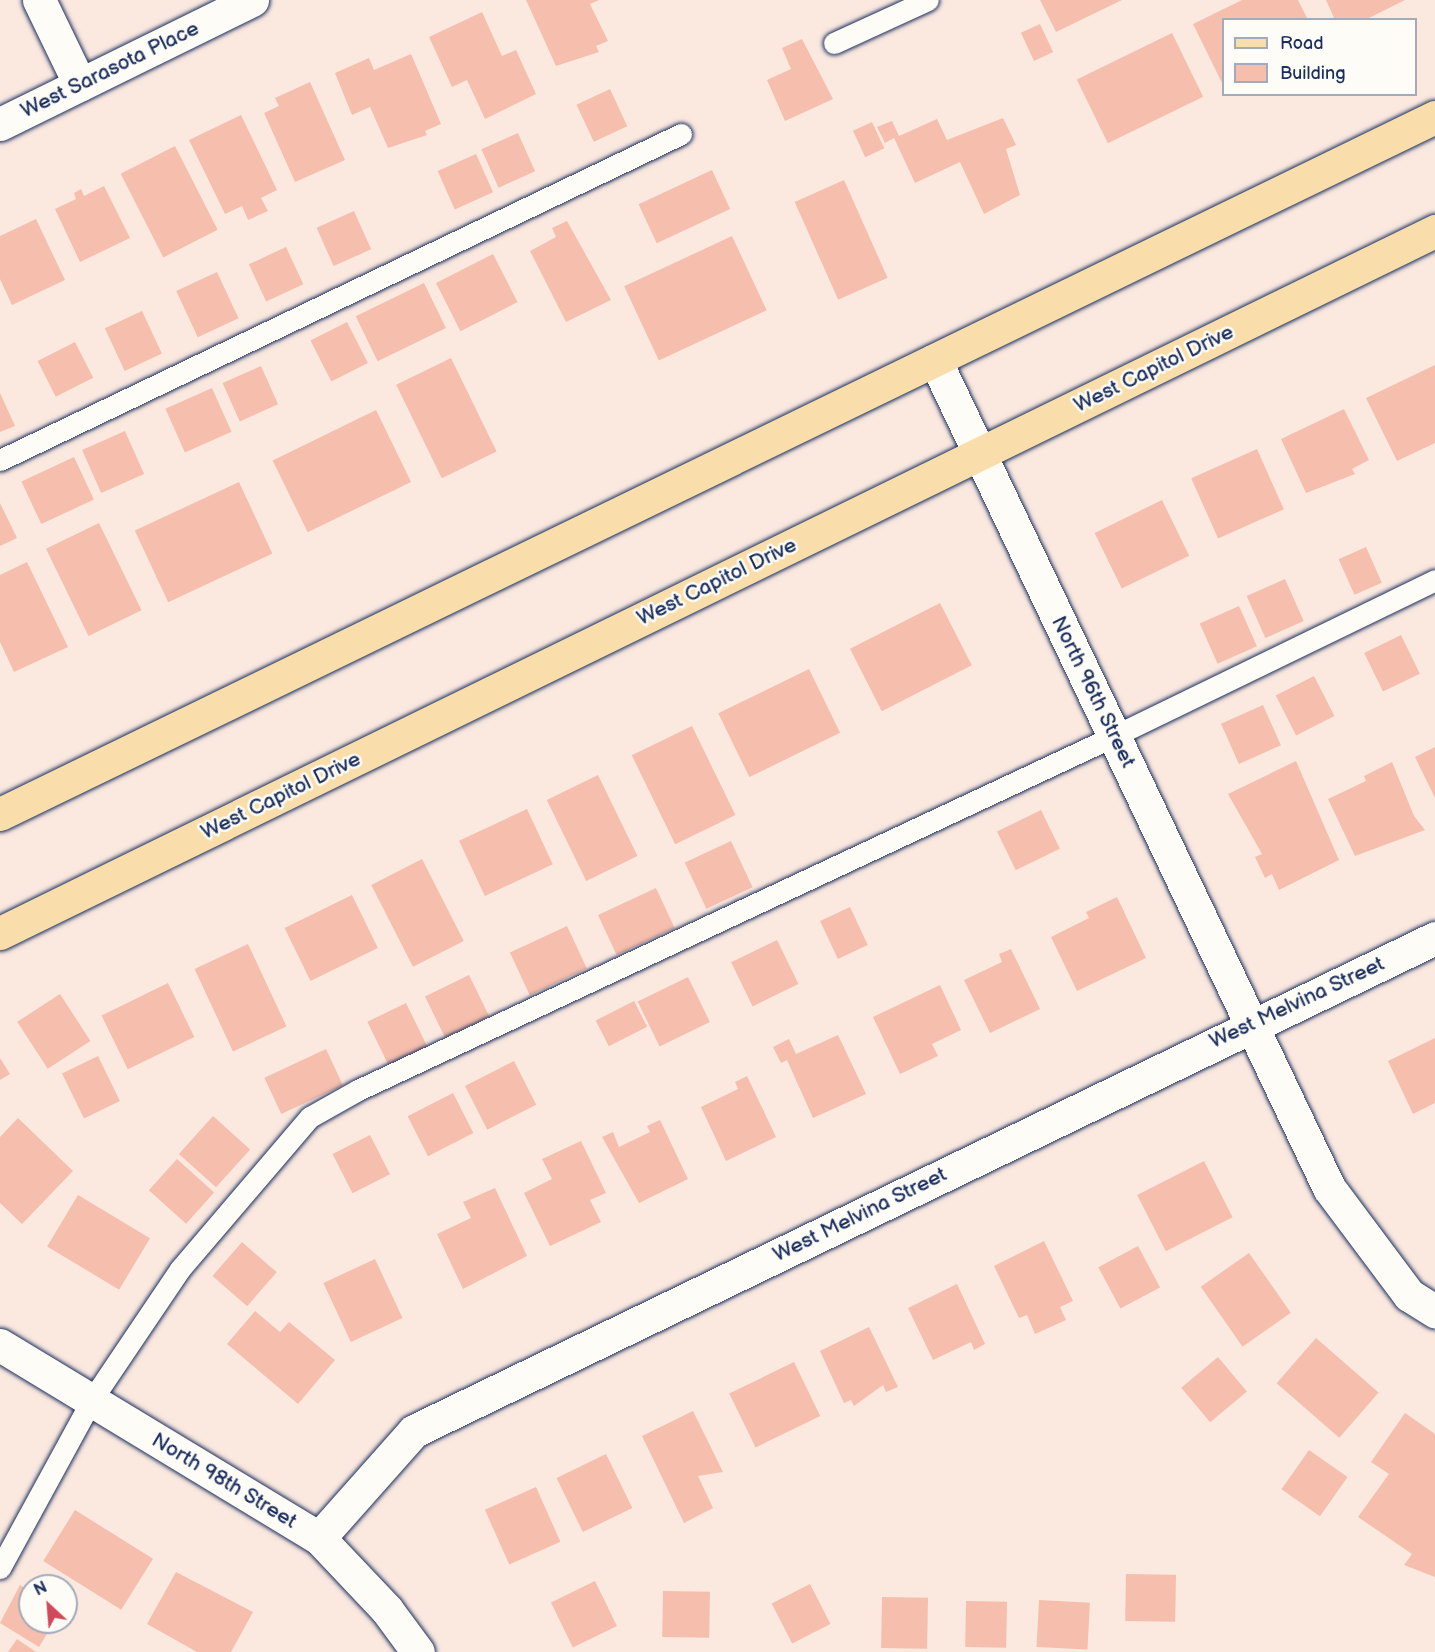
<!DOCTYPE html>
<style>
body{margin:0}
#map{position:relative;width:1435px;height:1652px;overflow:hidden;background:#fbe9e0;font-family:"Balsamiq Sans",sans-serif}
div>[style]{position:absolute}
.building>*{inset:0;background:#f6beac;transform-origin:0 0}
.roads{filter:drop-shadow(0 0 2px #1b2f5e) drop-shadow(0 0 2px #1b2f5e)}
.service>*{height:21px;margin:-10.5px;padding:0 10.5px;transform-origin:10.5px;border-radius:10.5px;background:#fdfcf7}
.minor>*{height:33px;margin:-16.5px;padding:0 16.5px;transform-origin:16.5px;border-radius:16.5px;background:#fdfcf7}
.primary>*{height:33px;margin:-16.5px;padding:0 16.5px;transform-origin:16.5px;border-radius:16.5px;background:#f9deab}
span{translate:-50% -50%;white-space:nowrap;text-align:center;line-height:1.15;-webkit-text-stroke:5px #fdfcf7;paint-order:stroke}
.street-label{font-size:21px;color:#1b2f5e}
.legend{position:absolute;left:1222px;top:18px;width:195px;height:78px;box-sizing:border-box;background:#fdfcf7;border:2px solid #a3aaba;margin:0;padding:8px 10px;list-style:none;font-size:18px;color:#1b2f5e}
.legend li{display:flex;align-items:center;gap:12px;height:30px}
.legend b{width:30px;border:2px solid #a3aaba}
.north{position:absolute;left:18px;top:1574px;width:60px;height:60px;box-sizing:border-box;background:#fdfcf7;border:2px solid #a3aaba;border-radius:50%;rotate:334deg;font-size:16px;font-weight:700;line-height:24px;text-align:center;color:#1b2f5e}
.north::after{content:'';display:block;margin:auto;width:21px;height:27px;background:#d1495b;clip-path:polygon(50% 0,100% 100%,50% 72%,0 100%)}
</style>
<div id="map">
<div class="building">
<div style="clip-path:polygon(526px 0,599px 0,590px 4px,608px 41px,596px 46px,599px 52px,556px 66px)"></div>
<div style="clip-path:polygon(1040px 0,1122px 0,1056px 32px)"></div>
<div style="clip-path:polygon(1242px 0,1298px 0,1308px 20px,1224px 20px,1224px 87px,1193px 24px)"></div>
<div style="clip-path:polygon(1326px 0,1405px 0,1365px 20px,1335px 20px)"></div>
<div style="clip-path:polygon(482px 12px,502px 56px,516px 50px,536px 94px,485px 119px,467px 80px,452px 87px,429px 37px)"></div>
<div style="left:1040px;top:24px;width:31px;height:21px;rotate:65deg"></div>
<div style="left:1172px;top:33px;width:71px;height:106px;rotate:64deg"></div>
<div style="clip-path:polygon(802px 39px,833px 99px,785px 121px,767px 80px,791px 69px,782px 48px)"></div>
<div style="clip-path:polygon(411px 54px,441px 124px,425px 131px,427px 135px,388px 148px,370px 107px,352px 115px,335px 73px,369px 58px,374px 70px)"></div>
<div style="clip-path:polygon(310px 82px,345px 160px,295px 182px,264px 113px,279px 106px,275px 98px)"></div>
<div style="left:610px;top:89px;width:41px;height:37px;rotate:65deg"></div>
<div style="clip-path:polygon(241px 115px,277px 190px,261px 198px,268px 211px,248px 220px,242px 206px,225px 214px,189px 140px)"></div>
<div style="clip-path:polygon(1003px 118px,1016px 145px,1006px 149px,1020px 195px,984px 214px,960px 162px,915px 183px,894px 138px,885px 143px,877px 127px,892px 121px,899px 136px,937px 119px,947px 140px)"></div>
<div style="left:872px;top:122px;width:29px;height:21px;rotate:65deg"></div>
<div style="left:518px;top:133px;width:42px;height:40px;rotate:66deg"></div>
<div style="left:175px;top:146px;width:94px;height:61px;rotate:63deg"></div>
<div style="left:476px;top:154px;width:42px;height:42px;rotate:66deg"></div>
<div style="left:712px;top:170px;width:43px;height:81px;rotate:65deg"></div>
<div style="left:844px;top:180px;width:107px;height:54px;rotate:66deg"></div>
<div style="clip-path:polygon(104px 186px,130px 238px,80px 262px,55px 209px,76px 199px,74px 193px,81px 189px,84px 196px)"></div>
<div style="left:354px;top:211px;width:42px;height:41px;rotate:66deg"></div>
<div style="clip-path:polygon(36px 219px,65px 280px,12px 305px,0 279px,0 236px)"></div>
<div style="clip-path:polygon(567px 221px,611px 300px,566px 322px,530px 251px,556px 237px,552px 228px)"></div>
<div style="left:732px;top:236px;width:82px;height:119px;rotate:65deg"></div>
<div style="left:286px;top:247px;width:41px;height:41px;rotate:65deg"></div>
<div style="left:493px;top:254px;width:54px;height:64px;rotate:63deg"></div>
<div style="left:217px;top:272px;width:51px;height:45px;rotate:65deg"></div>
<div style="left:424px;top:283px;width:50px;height:76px;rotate:64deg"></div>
<div style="left:142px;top:311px;width:47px;height:41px;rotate:65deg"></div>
<div style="left:347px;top:322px;width:46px;height:41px;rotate:63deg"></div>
<div style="left:75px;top:342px;width:40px;height:42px;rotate:63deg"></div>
<div style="left:451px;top:358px;width:104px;height:61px;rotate:64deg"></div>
<div style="clip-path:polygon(1435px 365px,1435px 443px,1397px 461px,1366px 398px)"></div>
<div style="left:261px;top:366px;width:42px;height:42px;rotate:66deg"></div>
<div style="left:212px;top:388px;width:48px;height:51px;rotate:66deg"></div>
<div style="clip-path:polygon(0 393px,15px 426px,0 432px)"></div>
<div style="clip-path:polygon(1344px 409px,1369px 460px,1352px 469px,1355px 474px,1306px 493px,1281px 439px)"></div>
<div style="left:376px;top:410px;width:80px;height:115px;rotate:64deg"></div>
<div style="left:125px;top:431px;width:47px;height:47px;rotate:66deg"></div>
<div style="left:1257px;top:449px;width:66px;height:72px;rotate:66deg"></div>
<div style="left:74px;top:457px;width:47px;height:58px;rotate:65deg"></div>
<div style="left:239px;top:482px;width:79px;height:115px;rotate:65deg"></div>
<div style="left:1162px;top:500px;width:62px;height:75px;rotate:64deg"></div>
<div style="clip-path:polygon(0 503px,17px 538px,0 546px)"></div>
<div style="left:99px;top:523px;width:97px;height:59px;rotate:64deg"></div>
<div style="left:1366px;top:547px;width:39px;height:30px;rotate:66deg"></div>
<div style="clip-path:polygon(27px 562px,68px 647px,14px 672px,0 642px,0 575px)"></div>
<div style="left:1285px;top:579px;width:46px;height:42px;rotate:66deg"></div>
<div style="left:940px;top:603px;width:70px;height:101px;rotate:63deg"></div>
<div style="left:1239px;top:606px;width:44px;height:43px;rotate:66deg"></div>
<div style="left:1401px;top:635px;width:43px;height:41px;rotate:64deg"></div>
<div style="left:809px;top:669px;width:71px;height:101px;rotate:64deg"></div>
<div style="left:1314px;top:676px;width:45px;height:43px;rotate:63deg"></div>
<div style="left:1263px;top:705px;width:44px;height:46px;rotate:66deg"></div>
<div style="left:692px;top:726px;width:99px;height:67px;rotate:64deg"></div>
<div style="clip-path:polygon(1435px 747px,1435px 798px,1415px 757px)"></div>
<div style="clip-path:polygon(1296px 761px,1339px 860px,1279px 890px,1272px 874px,1265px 878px,1255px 857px,1262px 854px,1228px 794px)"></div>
<div style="clip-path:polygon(1392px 762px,1414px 816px,1425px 830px,1355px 856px,1328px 799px,1366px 781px,1364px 776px)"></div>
<div style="left:598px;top:775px;width:90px;height:57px;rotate:64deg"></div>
<div style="left:527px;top:809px;width:61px;height:75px;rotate:65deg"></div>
<div style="left:1041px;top:810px;width:43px;height:49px;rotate:64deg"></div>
<div style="left:731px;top:841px;width:51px;height:51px;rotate:65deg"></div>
<div style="left:422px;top:859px;width:92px;height:57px;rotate:63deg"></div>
<div style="left:656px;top:888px;width:44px;height:64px;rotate:65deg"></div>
<div style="left:352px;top:895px;width:59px;height:75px;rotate:64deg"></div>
<div style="clip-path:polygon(1117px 897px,1146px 958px,1077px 991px,1051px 937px,1089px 918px,1086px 912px)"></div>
<div style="left:850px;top:907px;width:42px;height:33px;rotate:65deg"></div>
<div style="left:567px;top:926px;width:47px;height:63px;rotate:65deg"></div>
<div style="left:777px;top:940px;width:49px;height:51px;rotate:64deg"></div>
<div style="left:248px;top:944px;width:91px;height:59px;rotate:65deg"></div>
<div style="clip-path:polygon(1011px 949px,1040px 1009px,990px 1033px,964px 980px,1002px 962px,999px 954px)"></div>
<div style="left:469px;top:975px;width:46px;height:49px;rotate:64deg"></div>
<div style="left:688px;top:977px;width:50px;height:56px;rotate:64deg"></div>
<div style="left:168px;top:983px;width:60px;height:74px;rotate:64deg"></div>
<div style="clip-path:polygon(940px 985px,961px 1030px,932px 1044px,938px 1056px,900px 1074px,873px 1017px)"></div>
<div style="left:60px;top:994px;width:56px;height:51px;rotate:57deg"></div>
<div style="left:634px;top:1001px;width:29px;height:43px;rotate:63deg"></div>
<div style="left:406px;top:1003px;width:50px;height:43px;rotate:64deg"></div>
<div style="clip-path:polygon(838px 1035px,866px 1094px,813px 1118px,787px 1060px,781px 1063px,773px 1047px,789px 1039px,796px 1054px)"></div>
<div style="clip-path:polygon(1435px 1038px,1435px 1103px,1413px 1114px,1388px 1061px)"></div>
<div style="left:326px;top:1049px;width:40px;height:68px;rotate:65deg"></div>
<div style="left:98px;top:1056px;width:50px;height:40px;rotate:64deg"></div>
<div style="clip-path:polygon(0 1058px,10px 1074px,0 1080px)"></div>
<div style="left:514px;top:1061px;width:49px;height:55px;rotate:63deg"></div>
<div style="clip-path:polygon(747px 1076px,776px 1137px,726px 1161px,701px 1107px,738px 1089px,735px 1082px)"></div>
<div style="left:453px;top:1093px;width:45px;height:51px;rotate:63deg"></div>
<div style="left:213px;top:1116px;width:50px;height:51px;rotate:42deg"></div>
<div style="clip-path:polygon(18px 1118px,73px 1171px,22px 1224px,0 1203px,0 1137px)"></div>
<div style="clip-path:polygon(660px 1120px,688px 1179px,639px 1203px,602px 1137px,613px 1132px,619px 1147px,650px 1132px,647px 1126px)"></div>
<div style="left:370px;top:1135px;width:44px;height:42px;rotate:63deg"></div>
<div style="clip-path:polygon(581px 1141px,606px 1193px,590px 1200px,601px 1222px,550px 1246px,524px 1193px,552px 1179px,542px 1159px)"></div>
<div style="left:177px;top:1159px;width:50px;height:42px;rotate:42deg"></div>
<div style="left:1204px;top:1161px;width:63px;height:75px;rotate:63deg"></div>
<div style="clip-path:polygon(495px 1188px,527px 1256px,463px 1289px,437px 1234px,471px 1218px,463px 1202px)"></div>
<div style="left:78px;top:1195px;width:84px;height:60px;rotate:31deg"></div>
<div style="clip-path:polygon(1044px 1241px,1073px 1301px,1060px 1307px,1066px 1320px,1035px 1334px,1027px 1315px,1019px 1318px,994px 1266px)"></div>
<div style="left:242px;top:1242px;width:46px;height:45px;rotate:41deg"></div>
<div style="left:1138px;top:1246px;width:47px;height:45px;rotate:62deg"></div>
<div style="left:1249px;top:1253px;width:73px;height:59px;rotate:55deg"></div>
<div style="left:375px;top:1259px;width:65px;height:57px;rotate:65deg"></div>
<div style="clip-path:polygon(957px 1284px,985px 1344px,974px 1350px,971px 1342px,933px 1360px,908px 1308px)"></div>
<div style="clip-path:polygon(255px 1311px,280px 1332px,289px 1322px,335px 1360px,298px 1404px,227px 1344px)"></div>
<div style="clip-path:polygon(869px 1327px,898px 1387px,886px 1392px,883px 1385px,854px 1406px,851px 1400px,844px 1403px,820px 1351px)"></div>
<div style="left:1316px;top:1338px;width:83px;height:60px;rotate:41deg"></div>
<div style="left:1218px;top:1357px;width:45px;height:48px;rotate:50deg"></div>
<div style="left:794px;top:1362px;width:60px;height:72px;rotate:64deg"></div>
<div style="clip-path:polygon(693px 1411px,723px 1472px,698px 1476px,713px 1508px,684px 1523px,642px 1436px)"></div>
<div style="clip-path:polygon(1405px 1413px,1435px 1434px,1435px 1577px,1404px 1565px,1412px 1554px,1358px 1517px,1389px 1474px,1371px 1462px)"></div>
<div style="left:1309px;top:1450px;width:47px;height:48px;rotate:35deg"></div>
<div style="left:606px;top:1454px;width:60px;height:55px;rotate:64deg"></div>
<div style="left:536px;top:1487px;width:60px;height:56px;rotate:66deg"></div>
<div style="left:75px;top:1510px;width:92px;height:60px;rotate:32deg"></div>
<div style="clip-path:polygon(176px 1572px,253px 1612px,231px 1652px,197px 1652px,147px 1624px)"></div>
<div style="left:1126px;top:1574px;width:50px;height:47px;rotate:1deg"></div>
<div style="left:595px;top:1581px;width:50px;height:49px;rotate:64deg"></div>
<div style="left:810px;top:1584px;width:45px;height:43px;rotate:63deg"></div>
<div style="clip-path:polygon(20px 1585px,30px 1591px,30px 1622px,54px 1622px,39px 1647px,0 1623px)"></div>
<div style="left:663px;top:1591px;width:47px;height:46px;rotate:1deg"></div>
<div style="left:882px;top:1597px;width:46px;height:51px;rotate:1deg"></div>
<div style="left:1039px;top:1600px;width:51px;height:47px;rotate:3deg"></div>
<div style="left:966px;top:1601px;width:41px;height:46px;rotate:1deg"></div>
<div style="clip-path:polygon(17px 1639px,36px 1652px,8px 1652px)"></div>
</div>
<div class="roads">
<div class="service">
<div style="left:834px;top:43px;width:103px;rotate:-24.6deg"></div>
<div style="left:0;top:460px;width:755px;rotate:-25.58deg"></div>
<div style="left:0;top:1568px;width:190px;rotate:-61.4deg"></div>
<div style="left:91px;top:1401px;width:159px;rotate:-56deg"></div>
<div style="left:180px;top:1269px;width:200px;rotate:-49.5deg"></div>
<div style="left:310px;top:1117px;width:55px;rotate:-29.4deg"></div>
<div style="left:358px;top:1090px;width:835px;rotate:-25.09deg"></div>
<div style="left:1114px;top:736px;width:357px;rotate:-25.9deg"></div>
</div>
<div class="minor">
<div style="left:39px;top:0;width:94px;rotate:64.2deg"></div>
<div style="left:0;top:124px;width:281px;rotate:-26.2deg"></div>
<div style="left:935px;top:360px;width:917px;rotate:64.55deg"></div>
<div style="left:1329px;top:1188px;width:134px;rotate:53.2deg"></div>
<div style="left:1409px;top:1295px;width:31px;rotate:32deg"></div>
<div style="left:0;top:1345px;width:373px;rotate:31.2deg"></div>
<div style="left:319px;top:1538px;width:99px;rotate:46.6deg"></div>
<div style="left:387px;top:1610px;width:52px;rotate:53.6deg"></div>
<div style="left:319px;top:1538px;width:143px;rotate:-48.4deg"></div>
<div style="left:414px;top:1431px;width:1134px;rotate:-25.77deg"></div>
</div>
<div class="primary">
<div style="left:0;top:814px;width:1595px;rotate:-25.91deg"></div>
<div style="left:0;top:933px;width:1598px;rotate:-26.07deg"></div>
</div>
</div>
<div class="street-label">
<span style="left:110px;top:70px;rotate:-26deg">West Sarasota Place</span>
<span style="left:1154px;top:369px;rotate:-26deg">West Capitol Drive</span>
<span style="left:717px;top:582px;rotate:-26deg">West Capitol Drive</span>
<span style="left:1093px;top:692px;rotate:64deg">North 96th Street</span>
<span style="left:281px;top:796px;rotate:-26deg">West Capitol Drive</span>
<span style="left:1297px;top:1003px;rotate:-25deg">West Melvina Street</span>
<span style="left:860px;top:1215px;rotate:-26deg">West Melvina Street</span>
<span style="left:224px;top:1481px;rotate:31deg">North 98th Street</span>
</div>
<ul class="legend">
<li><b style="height:8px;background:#f9deab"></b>Road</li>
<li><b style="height:16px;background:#f6beac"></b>Building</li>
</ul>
<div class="north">N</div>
</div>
